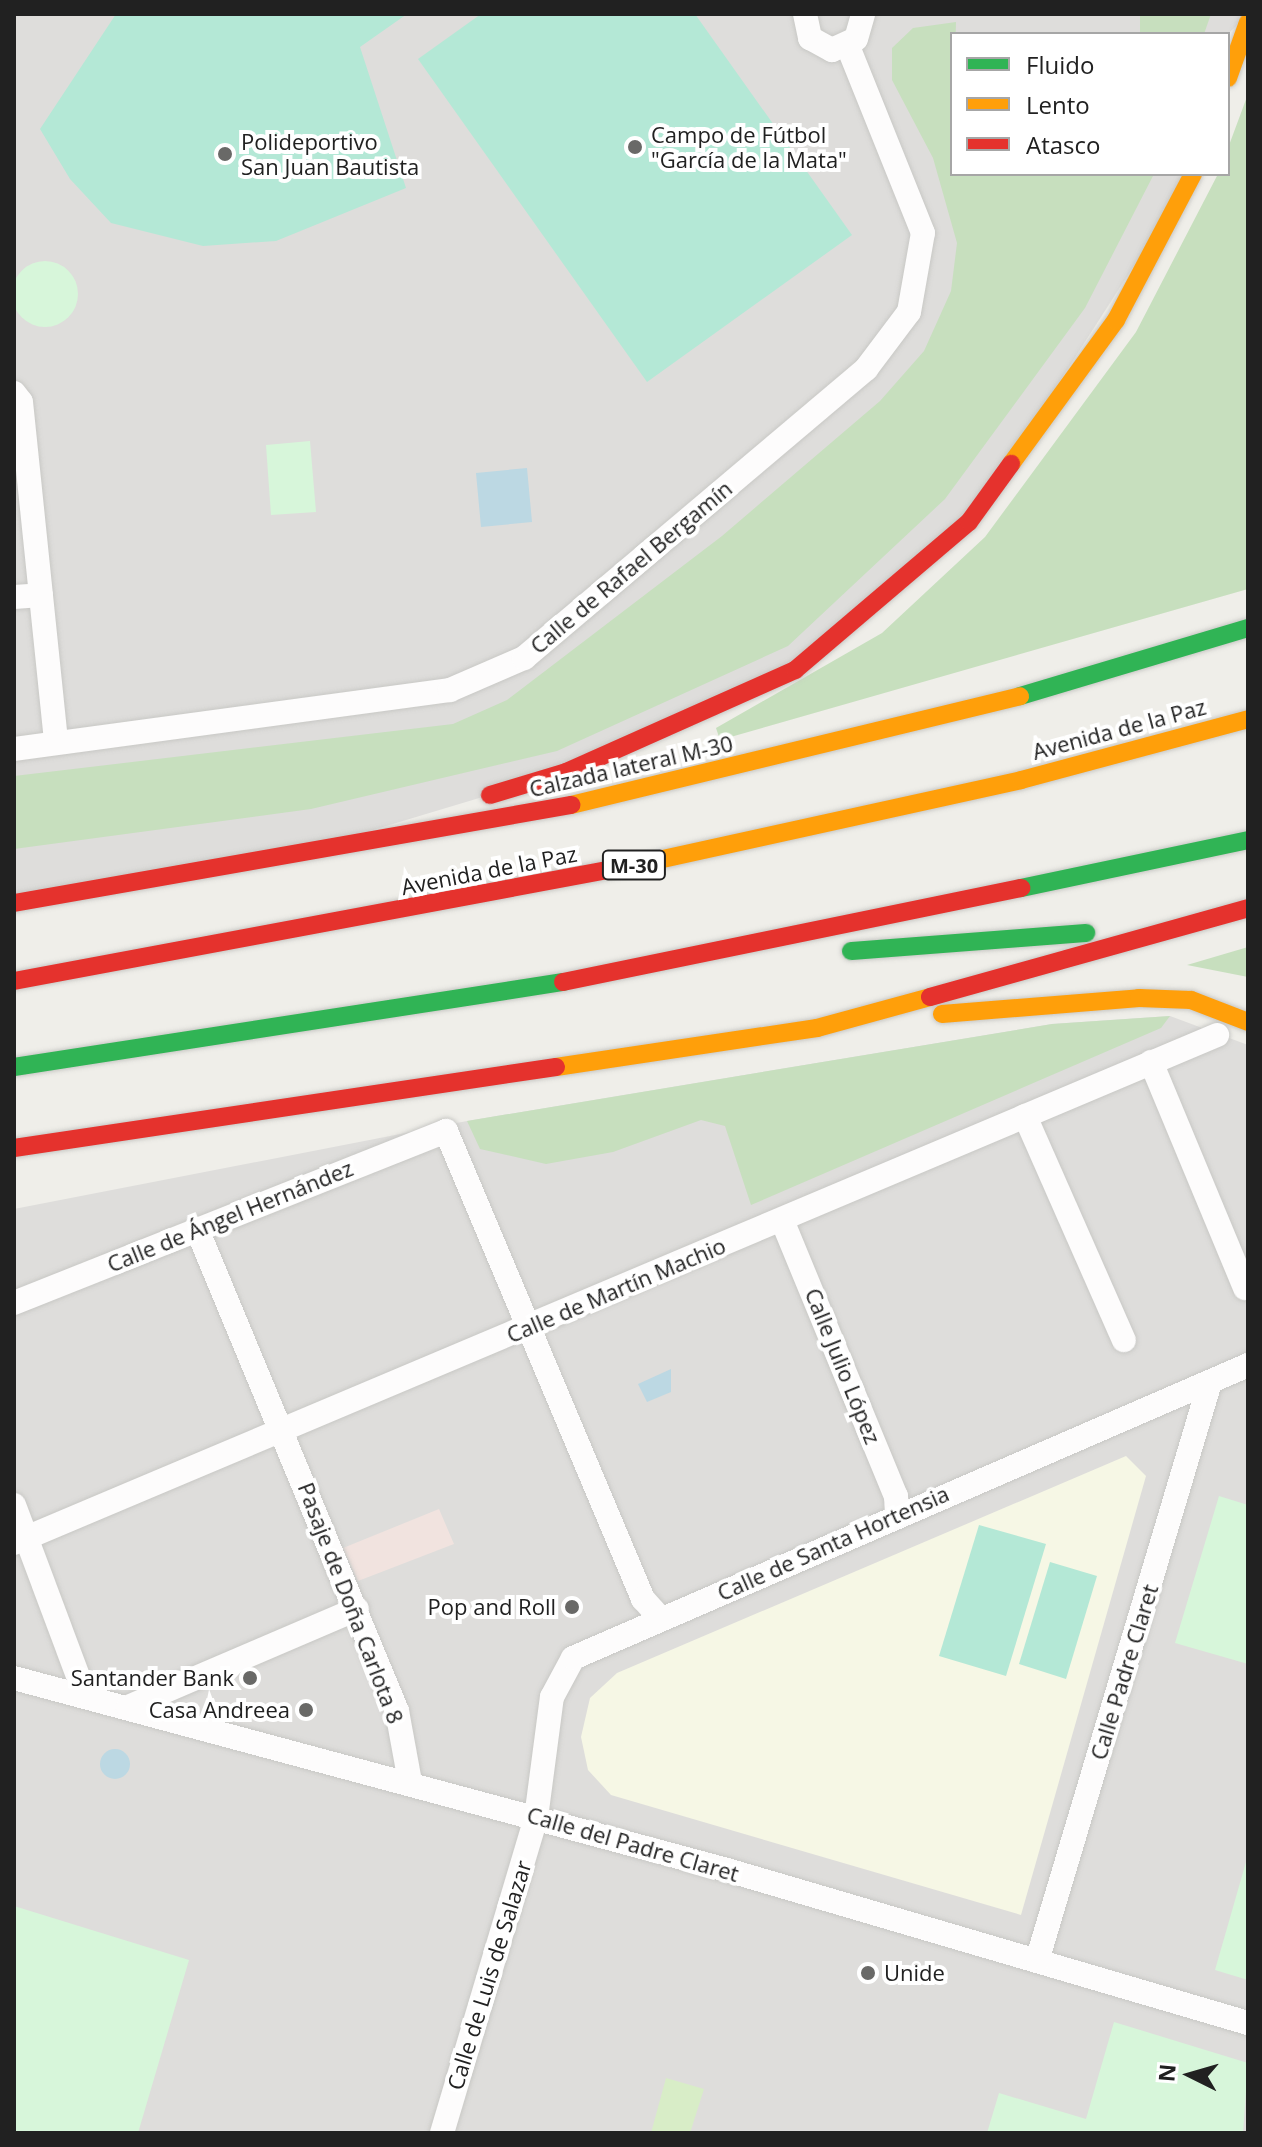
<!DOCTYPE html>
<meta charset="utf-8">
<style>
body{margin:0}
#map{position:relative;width:1262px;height:2147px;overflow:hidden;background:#efeee9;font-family:"Open Sans",sans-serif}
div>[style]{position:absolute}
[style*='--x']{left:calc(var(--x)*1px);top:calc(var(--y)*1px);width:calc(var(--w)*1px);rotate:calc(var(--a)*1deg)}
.residential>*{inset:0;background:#dedddb}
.commercial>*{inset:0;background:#f1e3df}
.education>*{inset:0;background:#f6f7e5}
.grass>*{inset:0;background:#d8edc7}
.forest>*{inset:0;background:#c7dfbe}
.park>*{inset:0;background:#d7f6da}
.round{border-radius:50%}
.pitch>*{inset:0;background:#b4e8d6}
.water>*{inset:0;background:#bcd8e3}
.roads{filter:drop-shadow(0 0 2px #c8c8c5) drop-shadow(0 0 2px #c8c8c5)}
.street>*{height:24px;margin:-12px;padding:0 12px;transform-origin:12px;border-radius:12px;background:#fdfcfc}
.fast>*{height:18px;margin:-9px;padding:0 9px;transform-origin:9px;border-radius:9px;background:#30b455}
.slow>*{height:18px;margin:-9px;padding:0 9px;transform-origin:9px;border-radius:9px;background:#ff9f0a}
.jam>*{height:18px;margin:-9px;padding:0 9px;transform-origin:9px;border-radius:9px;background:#e5322d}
.dots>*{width:22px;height:22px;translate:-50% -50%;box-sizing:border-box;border:4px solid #fff;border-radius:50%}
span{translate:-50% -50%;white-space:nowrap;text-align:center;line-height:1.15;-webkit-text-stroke:8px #fff;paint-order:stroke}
.shield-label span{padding:2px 6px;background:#fff;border:2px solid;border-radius:6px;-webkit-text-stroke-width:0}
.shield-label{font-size:20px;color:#212121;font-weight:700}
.poi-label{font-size:22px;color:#212121}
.left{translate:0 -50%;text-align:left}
.right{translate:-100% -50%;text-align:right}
.street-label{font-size:22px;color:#212121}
.frame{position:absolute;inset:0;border:16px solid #212121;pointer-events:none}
.legend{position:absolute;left:950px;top:32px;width:280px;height:144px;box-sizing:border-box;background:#fff;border:2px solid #a6a6a6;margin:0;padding:10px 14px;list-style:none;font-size:24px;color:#212121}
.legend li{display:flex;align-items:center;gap:16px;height:40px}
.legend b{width:40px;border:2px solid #a6a6a6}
.north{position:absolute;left:1150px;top:2035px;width:80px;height:80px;-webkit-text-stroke:6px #fff;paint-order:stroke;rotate:275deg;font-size:22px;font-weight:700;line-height:32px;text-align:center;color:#212121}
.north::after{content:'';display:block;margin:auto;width:28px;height:36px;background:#212121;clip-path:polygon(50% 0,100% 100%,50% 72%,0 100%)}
</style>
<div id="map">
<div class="residential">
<i style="clip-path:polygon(14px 14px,1248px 14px,1228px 34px,952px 34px,952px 174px,1193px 174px,969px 522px,795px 670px,566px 772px,313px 848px,14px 903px)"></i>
<i style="clip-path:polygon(1170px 1016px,1248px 1045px,1248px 2133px,14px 2133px,14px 1209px,467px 1121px,1052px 1024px)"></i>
</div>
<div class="commercial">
<i style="clip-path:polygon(439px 1509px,454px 1544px,358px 1581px,343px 1548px)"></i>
</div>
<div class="education">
<i style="clip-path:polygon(1126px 1456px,1146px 1476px,1021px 1915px,611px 1795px,588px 1770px,581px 1737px,590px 1698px,617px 1673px)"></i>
</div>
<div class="grass">
<i style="clip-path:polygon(666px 2078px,704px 2089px,690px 2133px,651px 2133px)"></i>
</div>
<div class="forest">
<i style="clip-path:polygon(1140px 14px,1211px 14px,1204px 34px,1140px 34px)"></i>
<i style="clip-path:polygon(956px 22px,952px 174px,1154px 174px,1085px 308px,945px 499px,788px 646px,557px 751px,311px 809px,14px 849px,14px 776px,453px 724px,507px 700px,722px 536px,880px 401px,924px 351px,951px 291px,957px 243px,933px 158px,892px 80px,892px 48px,913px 28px)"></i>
<i style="clip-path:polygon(1248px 94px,1248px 589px,720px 740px,716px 728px,882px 633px,985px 537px,1136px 332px,1218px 174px,1228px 174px,1228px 148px)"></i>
<i style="clip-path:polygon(1248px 947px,1248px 977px,1187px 965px)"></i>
<i style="clip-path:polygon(1170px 1016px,1161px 1028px,751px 1205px,725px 1126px,701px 1120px,613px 1152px,546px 1164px,480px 1149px,467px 1121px,1052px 1024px)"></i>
</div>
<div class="park">
<i class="round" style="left:12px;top:261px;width:66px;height:66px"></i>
<i style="clip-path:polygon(310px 441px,316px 512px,271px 515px,266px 445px)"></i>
<i style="clip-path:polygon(1219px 1496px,1248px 1505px,1248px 1664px,1175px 1643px)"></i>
<i style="clip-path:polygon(1248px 1855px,1248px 1980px,1215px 1970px)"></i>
<i style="clip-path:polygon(14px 1906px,189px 1960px,138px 2133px,14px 2133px)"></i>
<i style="clip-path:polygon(1114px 2022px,1248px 2063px,1243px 2133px,987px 2133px,999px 2093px,1086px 2119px)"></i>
</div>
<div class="pitch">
<i style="clip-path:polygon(116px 14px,407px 14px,360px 47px,406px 188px,276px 241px,203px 246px,111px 223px,70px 179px,40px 129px)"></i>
<i style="clip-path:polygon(481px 14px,695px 14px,852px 235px,647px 382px,418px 59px)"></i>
<i style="clip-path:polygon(979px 1525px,1046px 1544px,1006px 1676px,939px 1656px)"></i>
<i style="clip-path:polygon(1050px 1562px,1097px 1576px,1066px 1679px,1019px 1664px)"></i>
</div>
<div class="water">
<i style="clip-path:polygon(527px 468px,532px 522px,481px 527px,476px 473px)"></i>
<i style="clip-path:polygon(671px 1369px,671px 1392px,647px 1402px,638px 1384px)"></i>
<i class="round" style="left:100px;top:1749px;width:30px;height:30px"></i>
</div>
<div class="roads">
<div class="street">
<i style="--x:805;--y:14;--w:25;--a:78"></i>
<i style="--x:810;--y:38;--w:25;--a:29"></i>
<i style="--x:832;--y:50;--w:26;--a:-25"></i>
<i style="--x:856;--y:39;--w:26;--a:-74"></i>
<i style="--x:14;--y:393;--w:11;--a:52"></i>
<i style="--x:21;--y:402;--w:341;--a:84.1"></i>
<i style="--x:14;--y:597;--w:27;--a:-4"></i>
<i style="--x:14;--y:749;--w:440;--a:-7.7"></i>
<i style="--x:450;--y:690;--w:81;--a:-23.4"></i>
<i style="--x:524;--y:658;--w:448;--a:-40.2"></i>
<i style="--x:866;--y:369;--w:71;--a:-53"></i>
<i style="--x:909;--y:312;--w:80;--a:-80"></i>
<i style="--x:923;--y:233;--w:201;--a:-111.9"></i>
<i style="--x:1151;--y:1062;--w:245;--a:67.4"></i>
<i style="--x:1025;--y:1116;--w:245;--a:66.2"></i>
<i style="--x:782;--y:1220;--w:299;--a:67.6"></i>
<i style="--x:896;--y:1496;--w:18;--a:87"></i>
<i style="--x:197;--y:1229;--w:522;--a:67.46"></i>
<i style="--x:397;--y:1711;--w:72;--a:79.6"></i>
<i style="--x:14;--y:1303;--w:465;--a:-21.7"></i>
<i style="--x:446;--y:1131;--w:508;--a:67.17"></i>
<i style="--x:643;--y:1599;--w:27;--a:48"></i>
<i style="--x:14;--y:1505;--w:203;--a:69.5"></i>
<i style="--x:14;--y:1543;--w:1306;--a:-22.89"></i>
<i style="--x:14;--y:1678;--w:738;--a:15.07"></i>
<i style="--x:727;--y:1870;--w:543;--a:16.37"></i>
<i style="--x:128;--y:1707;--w:249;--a:-23.2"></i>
<i style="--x:1037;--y:1961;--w:604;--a:-73.36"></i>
<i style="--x:442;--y:2133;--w:329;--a:-73.4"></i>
<i style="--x:536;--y:1818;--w:122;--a:-82.5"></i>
<i style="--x:552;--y:1697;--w:44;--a:-61.7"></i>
<i style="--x:573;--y:1658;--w:736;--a:-23.46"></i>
</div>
<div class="fast">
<i style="--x:1020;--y:696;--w:238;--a:-16.6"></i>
<i style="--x:1021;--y:888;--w:232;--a:-11.9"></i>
<i style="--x:851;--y:951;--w:236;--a:-4.4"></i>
<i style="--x:14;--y:1067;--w:556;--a:-8.8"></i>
</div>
<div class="slow">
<i style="--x:1228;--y:78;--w:59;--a:-70.3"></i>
<i style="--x:1011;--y:464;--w:178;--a:-53.9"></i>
<i style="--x:1116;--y:320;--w:165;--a:-62.2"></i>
<i style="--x:571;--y:805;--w:462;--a:-13.6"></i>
<i style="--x:640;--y:864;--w:390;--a:-12.4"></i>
<i style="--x:1021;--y:780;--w:235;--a:-15"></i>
<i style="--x:942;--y:1014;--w:198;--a:-4.6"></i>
<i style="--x:1139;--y:998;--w:52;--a:2.2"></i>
<i style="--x:1191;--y:1000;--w:61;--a:21.1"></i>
<i style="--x:556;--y:1067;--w:264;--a:-8.5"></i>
<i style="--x:817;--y:1028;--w:117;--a:-15.3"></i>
</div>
<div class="jam">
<i style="--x:490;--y:795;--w:79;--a:-16.8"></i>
<i style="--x:566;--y:772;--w:251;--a:-24"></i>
<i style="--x:795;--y:670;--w:228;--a:-40.4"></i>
<i style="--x:969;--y:522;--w:72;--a:-54.1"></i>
<i style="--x:14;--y:903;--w:566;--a:-9.98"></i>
<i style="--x:14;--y:981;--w:637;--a:-10.59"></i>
<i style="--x:563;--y:982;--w:468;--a:-11.6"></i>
<i style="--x:930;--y:997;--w:330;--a:-15.6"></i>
<i style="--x:14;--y:1148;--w:548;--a:-8.5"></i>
</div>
</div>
<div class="dots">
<i style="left:635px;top:147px;background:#696967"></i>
<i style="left:225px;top:154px;background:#696967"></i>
<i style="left:572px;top:1607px;background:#696967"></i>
<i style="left:250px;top:1678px;background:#696967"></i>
<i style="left:306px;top:1710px;background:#696967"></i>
<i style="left:868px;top:1973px;background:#696967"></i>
</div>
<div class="shield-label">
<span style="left:634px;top:865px">M-30</span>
</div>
<div class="poi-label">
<span class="left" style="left:651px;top:147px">Campo de Fútbol<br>"García de la Mata"</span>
<span class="left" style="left:241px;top:154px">Polideportivo<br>San Juan Bautista</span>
<span class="right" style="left:556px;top:1607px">Pop and Roll</span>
<span class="right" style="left:234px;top:1678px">Santander Bank</span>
<span class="right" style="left:290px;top:1710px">Casa Andreea</span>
<span class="left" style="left:884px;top:1973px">Unide</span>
</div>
<div class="street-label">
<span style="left:631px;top:567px;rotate:-40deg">Calle de Rafael Bergamín</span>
<span style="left:1119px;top:729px;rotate:-15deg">Avenida de la Paz</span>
<span style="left:631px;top:766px;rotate:-13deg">Calzada lateral M-30</span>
<span style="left:489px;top:870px;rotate:-11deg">Avenida de la Paz</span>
<span style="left:230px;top:1216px;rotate:-22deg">Calle de Ángel Hernández</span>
<span style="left:616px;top:1290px;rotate:-23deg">Calle de Martín Machio</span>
<span style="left:843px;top:1366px;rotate:68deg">Calle Julio López</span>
<span style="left:833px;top:1543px;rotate:-24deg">Calle de Santa Hortensia</span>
<span style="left:351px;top:1603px;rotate:69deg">Pasaje de Doña Carlota 8</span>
<span style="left:1124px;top:1672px;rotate:-73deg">Calle Padre Claret</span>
<span style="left:633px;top:1844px;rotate:16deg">Calle del Padre Claret</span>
<span style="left:489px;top:1975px;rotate:-73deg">Calle de Luis de Salazar</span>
</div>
<div class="frame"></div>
<ul class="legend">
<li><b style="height:10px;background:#30b455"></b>Fluido</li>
<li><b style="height:10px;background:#ff9f0a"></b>Lento</li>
<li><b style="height:10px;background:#e5322d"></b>Atasco</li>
</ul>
<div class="north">N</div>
</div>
